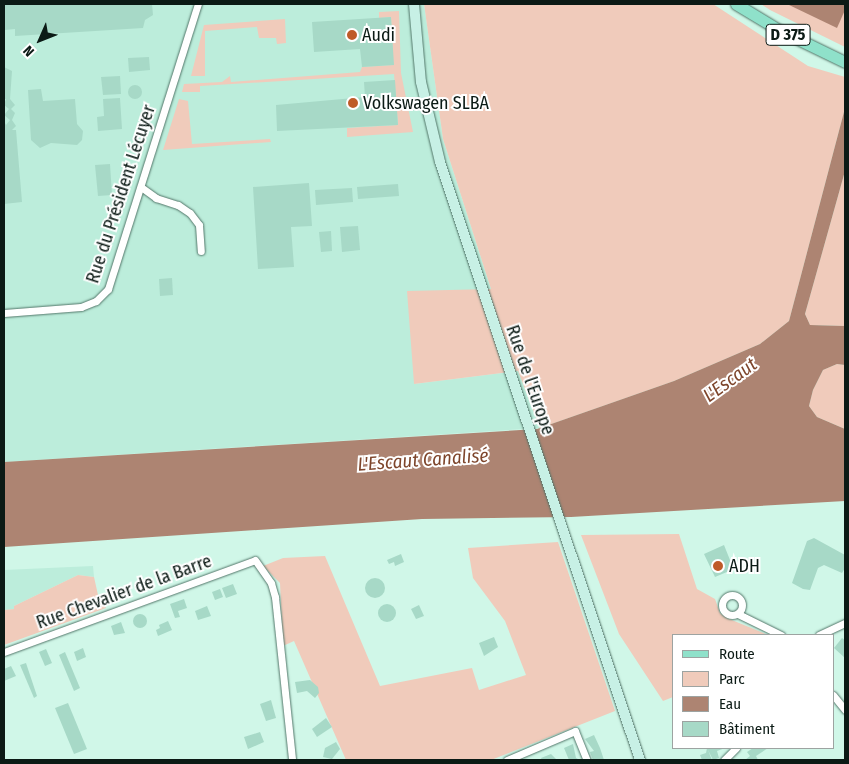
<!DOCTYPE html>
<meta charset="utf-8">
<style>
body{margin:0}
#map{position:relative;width:849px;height:764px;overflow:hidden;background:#d0f7e8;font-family:"Fira Sans Condensed",sans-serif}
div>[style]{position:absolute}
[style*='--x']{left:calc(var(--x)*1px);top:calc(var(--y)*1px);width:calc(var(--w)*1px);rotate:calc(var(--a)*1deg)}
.built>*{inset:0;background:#bceddb}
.green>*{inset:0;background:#f0cbbb}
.water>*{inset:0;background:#ad8472}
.building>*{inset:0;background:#a7d9c7}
.round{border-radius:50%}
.roads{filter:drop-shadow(0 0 1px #527669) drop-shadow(0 0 1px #527669)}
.street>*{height:7px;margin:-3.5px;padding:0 3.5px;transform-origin:3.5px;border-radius:3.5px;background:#fff}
.street>.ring{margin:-3.5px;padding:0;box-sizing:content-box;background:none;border:7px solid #fff;border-radius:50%}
.secondary>*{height:10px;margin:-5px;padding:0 5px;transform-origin:5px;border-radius:5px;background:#c7f0e5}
.primary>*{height:11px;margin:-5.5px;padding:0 5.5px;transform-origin:5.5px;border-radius:5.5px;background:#8fe1ca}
.dots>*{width:14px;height:14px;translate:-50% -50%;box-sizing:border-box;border:2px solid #fff;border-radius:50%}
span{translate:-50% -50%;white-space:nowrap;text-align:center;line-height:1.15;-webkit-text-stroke:4px #fff;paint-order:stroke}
.shield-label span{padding:1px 4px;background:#fff;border:1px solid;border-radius:4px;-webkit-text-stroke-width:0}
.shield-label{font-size:16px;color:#0b1a15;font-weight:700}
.poi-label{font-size:18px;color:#0b1a15}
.left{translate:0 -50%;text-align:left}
.street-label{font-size:18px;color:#0b1a15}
.water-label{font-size:19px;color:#7e452b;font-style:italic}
.frame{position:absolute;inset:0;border:5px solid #0b1a15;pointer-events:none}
.legend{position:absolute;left:672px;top:634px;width:162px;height:115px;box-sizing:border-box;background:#fff;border:1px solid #9da3a1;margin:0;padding:6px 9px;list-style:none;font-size:15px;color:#0b1a15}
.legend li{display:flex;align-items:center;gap:10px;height:25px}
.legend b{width:25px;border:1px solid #9da3a1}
.north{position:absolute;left:15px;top:15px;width:50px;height:50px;-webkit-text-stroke:4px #fff;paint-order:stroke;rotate:226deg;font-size:14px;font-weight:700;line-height:20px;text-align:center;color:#0b1a15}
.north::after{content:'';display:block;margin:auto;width:18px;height:22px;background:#0b1a15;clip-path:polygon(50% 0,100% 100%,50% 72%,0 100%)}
</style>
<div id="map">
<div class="built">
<i style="clip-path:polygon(4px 4px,424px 4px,443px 139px,491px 289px,414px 384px,519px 371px,540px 428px,4px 462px)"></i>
<i style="clip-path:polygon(93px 566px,94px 577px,78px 575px,14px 606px,14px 609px,4px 610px,4px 570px)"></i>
</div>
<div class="green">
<i style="clip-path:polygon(424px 4px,713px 4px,808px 66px,845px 77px,845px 108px,789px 321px,760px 344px,674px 381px,540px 428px,518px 371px,414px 384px,407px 291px,491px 289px,443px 139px)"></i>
<i style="clip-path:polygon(761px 4px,845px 4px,845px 47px,770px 10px)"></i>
<i style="clip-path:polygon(399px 11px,401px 73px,413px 132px,347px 137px,347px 128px,398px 125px,394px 74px,200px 86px,200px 92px,182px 92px,184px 84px,222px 82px,230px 76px,231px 82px,360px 72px,362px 67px,393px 65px,391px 17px,379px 18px,379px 12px)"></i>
<i style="clip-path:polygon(285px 19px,286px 43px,277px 44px,276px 38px,259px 38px,257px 27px,205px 31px,205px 76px,191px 76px,204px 25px)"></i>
<i style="clip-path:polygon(179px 99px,188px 101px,192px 144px,270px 139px,271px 142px,163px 150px)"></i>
<i style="clip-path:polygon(845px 171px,845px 326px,810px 325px,805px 314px)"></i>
<i style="clip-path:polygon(837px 364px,845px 365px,845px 429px,817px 417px,809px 406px,813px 390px,823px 370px)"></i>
<i style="clip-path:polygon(679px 534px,697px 589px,715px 599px,720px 613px,727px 618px,768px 635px,673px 635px,673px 697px,663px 701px,619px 634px,581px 535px)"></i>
<i style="clip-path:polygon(558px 542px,615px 711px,491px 760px,346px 760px,294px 641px,283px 646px,280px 583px,263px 566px,283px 558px,325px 556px,380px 686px,472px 668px,479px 690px,526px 675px,505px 621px,473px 578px,468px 548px)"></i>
<i style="clip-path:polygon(78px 575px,94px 577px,98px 595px,106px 608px,4px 645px,4px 610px,14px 609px,14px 606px)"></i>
</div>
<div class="water">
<i style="clip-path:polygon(787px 4px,845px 4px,845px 10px,837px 28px)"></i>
<i style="clip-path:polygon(845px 108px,845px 171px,805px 314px,810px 325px,845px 326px,845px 365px,837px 364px,823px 370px,813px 390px,809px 406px,817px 417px,845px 429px,845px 501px,571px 517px,422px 519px,4px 547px,4px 462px,537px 429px,674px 381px,760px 344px,789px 321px)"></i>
</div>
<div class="building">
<i style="clip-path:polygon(4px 4px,152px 4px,153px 15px,145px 20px,143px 28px,15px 36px,15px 29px,5px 30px)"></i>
<i style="clip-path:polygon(391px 17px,394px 65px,362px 67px,360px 49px,314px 52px,312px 22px)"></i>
<i style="clip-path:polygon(149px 57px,150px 70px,129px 72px,128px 58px)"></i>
<i style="clip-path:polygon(4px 67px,12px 71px,10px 99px,15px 105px,11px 109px,15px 113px,12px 120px,16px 126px,12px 130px,16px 130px,22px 202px,4px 204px,4px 121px,6px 125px,10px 120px,4px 115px,9px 109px,4px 105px,6px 99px,4px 99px)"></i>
<i style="clip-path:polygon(120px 76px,121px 94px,103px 95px,101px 77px)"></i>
<i style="clip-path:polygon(395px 80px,398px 125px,277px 131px,276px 105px,365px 97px,364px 82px)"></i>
<i class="round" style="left:128px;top:85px;width:14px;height:14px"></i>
<i style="clip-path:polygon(41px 89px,43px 101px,75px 99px,77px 124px,83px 131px,82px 140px,77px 145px,51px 143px,40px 148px,31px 140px,28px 90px)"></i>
<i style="clip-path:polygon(120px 98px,122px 129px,98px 131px,97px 117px,104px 116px,103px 99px)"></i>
<i style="clip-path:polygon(110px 164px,112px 195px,98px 196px,95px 165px)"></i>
<i style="clip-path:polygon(309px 183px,312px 226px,291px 227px,294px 267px,258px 269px,253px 187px)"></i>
<i style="clip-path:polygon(398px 184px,399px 196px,358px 199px,357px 187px)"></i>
<i style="clip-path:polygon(352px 188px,353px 202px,316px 205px,315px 190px)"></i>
<i style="clip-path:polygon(358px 226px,360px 250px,342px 252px,340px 227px)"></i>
<i style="clip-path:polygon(331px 231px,332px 251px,321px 252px,319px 232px)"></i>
<i style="clip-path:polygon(172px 278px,173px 295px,160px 296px,159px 279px)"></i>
<i style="clip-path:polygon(814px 538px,845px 555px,845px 568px,842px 573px,824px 565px,818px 568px,810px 590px,803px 589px,792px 583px,807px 541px)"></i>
<i style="clip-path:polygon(724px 545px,730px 560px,735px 562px,734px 569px,715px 577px,704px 554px)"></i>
<i style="clip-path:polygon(401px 554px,404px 562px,395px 566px,394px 562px,389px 564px,387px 560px)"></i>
<i class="round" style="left:365px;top:578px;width:20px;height:20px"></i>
<i style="clip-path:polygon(233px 584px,237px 594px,226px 598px,222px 588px)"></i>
<i style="clip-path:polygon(220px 589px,223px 597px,215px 600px,212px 592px)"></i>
<i style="clip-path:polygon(184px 599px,187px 608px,178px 611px,180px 617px,175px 618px,170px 604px)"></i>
<i class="round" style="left:378px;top:604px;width:18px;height:18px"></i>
<i style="clip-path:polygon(419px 605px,424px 616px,416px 619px,411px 609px)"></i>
<i style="clip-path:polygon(207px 606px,211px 616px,198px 620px,195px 611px)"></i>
<i class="round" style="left:133px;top:614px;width:14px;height:14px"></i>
<i style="clip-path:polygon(168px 621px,172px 630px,158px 636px,156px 630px,160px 628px,159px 625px)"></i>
<i style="clip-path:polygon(121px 622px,125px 633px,114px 635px,111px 626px)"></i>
<i style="clip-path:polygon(494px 637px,498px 647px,484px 656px,479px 643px)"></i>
<i style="clip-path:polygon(842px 638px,845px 640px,845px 658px,834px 648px)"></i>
<i style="clip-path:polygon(83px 648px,86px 657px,77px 661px,74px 652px)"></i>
<i style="clip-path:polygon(46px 649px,52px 663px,45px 666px,39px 652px)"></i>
<i style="clip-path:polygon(65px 652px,80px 688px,74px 691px,59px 655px)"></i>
<i style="clip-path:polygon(26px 663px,37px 696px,34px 698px,20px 665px)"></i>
<i style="clip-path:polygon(11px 666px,16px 676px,4px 681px,4px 669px)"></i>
<i style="clip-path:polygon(310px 680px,318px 687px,319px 693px,315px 698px,307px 691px,297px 693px,295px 682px)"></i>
<i style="clip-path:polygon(271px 700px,276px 718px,266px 721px,260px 704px)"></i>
<i style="clip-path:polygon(68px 703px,87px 749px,74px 754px,55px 708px)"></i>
<i style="clip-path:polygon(326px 718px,332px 727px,317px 737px,312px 729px)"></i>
<i style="clip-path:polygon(260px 732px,264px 742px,248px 749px,244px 737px)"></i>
<i style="clip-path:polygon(594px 735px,600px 748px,604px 760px,593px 760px,590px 752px,594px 751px,585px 739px)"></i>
<i style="clip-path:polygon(336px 742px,340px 749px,332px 759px,323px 757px,325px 748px)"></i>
<i style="clip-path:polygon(573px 744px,576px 758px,580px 760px,569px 760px,564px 748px)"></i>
<i style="clip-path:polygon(707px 748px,725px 748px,717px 751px,719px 758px,713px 760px,708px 750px,712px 760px,702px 760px,700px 755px,706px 753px)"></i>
<i style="clip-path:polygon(753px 748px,768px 748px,756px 756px,758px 760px,745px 760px,750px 756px,747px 752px)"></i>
<i style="clip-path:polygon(551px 754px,557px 760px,542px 760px,541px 758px)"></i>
</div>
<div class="roads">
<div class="street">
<i style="--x:141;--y:187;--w:19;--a:36"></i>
<i style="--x:156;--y:198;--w:23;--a:18"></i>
<i style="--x:178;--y:205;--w:14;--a:34"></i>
<i style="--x:190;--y:213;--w:15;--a:53"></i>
<i style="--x:199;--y:225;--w:26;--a:86"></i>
<i style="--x:4;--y:313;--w:77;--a:-4.5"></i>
<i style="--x:81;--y:307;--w:16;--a:-22"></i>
<i style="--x:96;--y:301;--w:17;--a:-45"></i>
<i style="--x:108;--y:289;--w:299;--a:-72.5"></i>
<i class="ring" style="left:722px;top:595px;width:13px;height:13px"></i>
<i style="--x:738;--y:614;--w:48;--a:26"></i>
<i style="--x:819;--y:635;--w:29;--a:-25"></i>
<i style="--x:4;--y:652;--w:267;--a:-20.1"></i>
<i style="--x:255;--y:560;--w:28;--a:55"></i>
<i style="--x:271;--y:583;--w:15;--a:74"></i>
<i style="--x:275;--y:597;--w:164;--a:84"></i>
<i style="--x:833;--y:695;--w:19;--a:51"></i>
<i style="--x:507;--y:760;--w:74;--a:-23.1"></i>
<i style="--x:575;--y:731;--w:31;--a:68"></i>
<i style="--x:724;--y:760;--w:17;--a:-45"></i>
</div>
<div class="secondary">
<i style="--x:414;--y:4;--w:78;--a:84.9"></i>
<i style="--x:421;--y:82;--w:82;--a:76.6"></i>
<i style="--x:440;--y:162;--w:631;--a:71.51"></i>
</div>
<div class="primary">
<i style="--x:736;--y:4;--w:50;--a:31.2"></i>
<i style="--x:779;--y:30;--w:73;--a:25.9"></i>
</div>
</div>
<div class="dots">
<i style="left:352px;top:35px;background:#bf5b28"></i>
<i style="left:353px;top:103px;background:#bf5b28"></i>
<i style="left:718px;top:566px;background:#bf5b28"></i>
</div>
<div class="shield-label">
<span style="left:788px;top:35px">D 375</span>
</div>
<div class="poi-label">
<span class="left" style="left:362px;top:35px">Audi</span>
<span class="left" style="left:363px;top:103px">Volkswagen SLBA</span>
<span class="left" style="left:729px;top:566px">ADH</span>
</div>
<div class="street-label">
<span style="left:121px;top:194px;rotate:-72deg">Rue du Président Lécuyer</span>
<span style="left:530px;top:380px;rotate:71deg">Rue de l'Europe</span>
<span style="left:124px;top:592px;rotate:-20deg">Rue Chevalier de la Barre</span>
</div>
<div class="water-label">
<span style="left:730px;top:380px;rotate:-36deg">L'Escaut</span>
<span style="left:423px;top:460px;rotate:-4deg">L'Escaut Canalisé</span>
</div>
<div class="frame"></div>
<ul class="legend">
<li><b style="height:6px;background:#8fe1ca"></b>Route</li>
<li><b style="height:14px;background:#f0cbbb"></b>Parc</li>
<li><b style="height:14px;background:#ad8472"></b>Eau</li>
<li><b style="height:14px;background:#a7d9c7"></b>Bâtiment</li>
</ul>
<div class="north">N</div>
</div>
